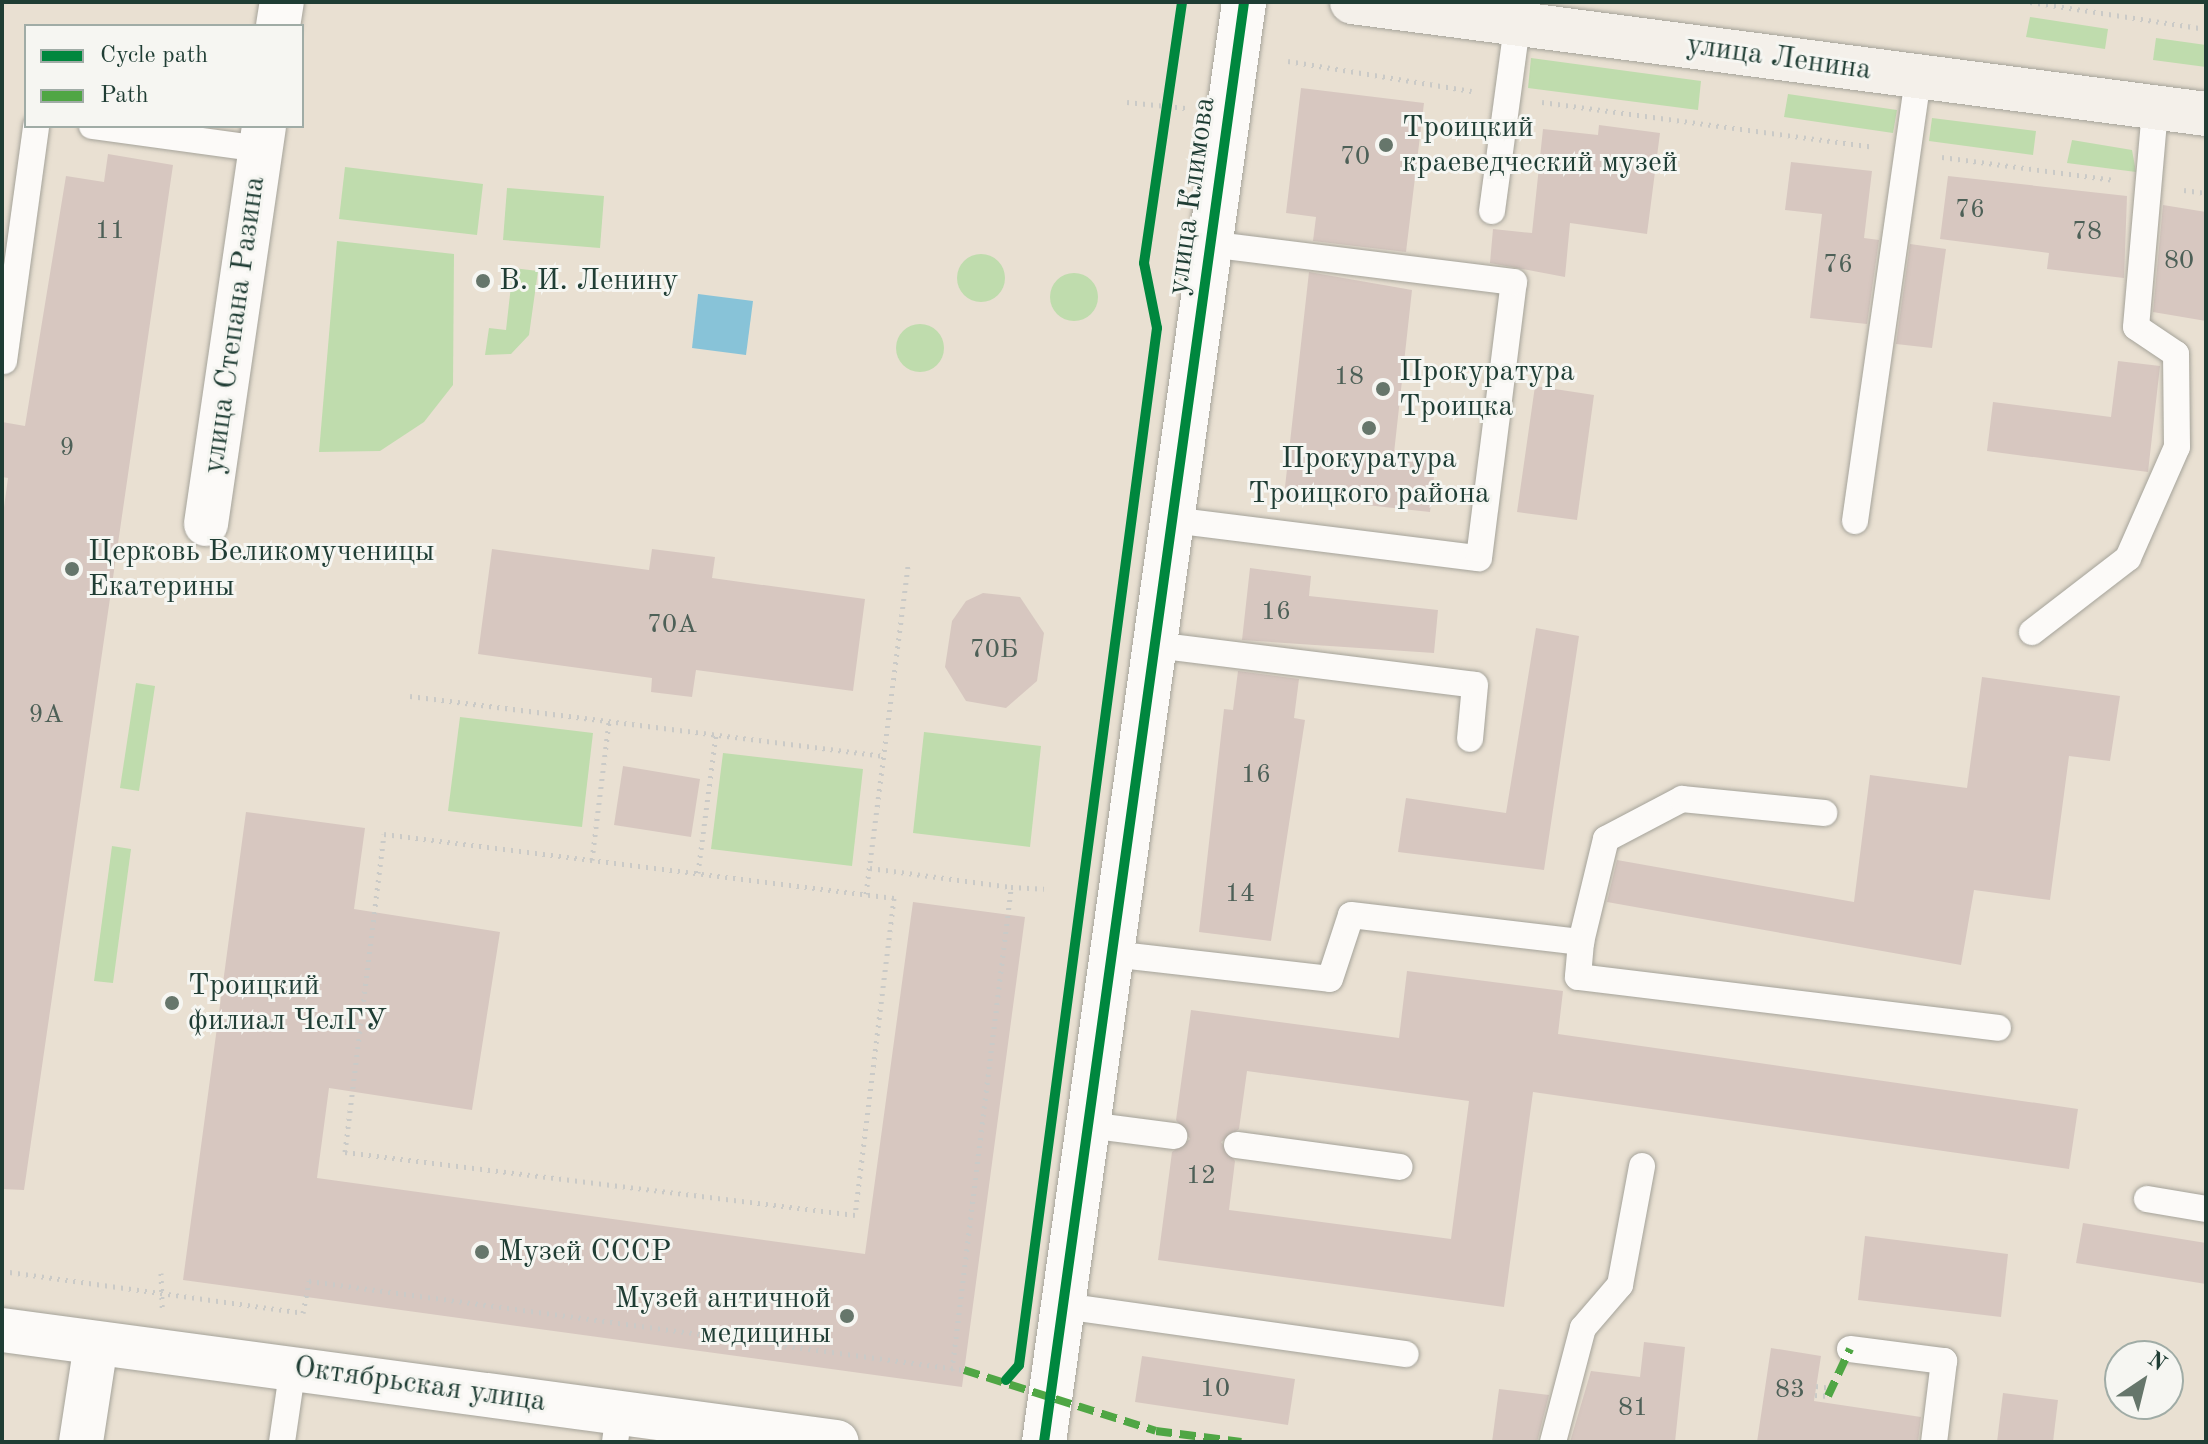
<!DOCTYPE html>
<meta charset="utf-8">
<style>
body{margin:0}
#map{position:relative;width:2208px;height:1444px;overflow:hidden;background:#e9e0d2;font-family:"Old Standard TT",serif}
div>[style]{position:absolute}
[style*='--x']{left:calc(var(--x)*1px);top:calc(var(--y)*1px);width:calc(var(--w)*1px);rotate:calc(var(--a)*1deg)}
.green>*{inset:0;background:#bfdcad}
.round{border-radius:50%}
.water>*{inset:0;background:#88c3d8}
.building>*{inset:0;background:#d7c7c0}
.path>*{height:5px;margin-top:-2.5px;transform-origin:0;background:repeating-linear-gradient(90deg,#cacac7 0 2px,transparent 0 8px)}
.roads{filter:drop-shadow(0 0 2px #a5a39a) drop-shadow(0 0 2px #a5a39a)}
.lane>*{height:26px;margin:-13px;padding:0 13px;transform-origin:13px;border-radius:13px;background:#fcfaf8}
.street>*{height:44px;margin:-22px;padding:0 22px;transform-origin:22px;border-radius:22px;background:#fcfaf8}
.secondary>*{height:44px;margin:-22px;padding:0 22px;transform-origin:22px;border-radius:22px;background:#f4f0ea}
.quiet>*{height:8px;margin-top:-4px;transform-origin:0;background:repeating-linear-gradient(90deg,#4fa644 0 16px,transparent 0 24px)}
.cycleway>*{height:10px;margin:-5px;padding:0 5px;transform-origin:5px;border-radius:5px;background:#00873e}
.dots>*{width:22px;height:22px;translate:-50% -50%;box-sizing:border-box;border:4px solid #f6f6f2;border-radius:50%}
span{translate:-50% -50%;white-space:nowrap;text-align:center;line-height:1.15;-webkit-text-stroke:6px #f6f6f2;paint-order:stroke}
.number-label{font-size:26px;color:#4d6057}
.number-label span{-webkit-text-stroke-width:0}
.street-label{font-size:30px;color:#1f3d34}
.poi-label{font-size:30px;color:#1f3d34}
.left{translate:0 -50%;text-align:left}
.right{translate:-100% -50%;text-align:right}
.frame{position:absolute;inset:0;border:4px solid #1f3d34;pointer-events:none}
.legend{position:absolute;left:24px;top:24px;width:280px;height:104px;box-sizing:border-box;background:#f6f6f2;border:2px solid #a0aca6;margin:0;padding:10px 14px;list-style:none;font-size:24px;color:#1f3d34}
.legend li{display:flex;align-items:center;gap:16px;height:40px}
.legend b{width:40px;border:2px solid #a0aca6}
.north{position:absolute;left:2104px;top:1340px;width:80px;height:80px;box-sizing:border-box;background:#f6f6f2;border:2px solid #a0aca6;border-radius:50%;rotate:35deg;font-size:22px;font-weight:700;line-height:32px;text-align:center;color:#1f3d34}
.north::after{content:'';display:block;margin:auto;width:28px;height:36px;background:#66766b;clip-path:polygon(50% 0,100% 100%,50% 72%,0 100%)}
</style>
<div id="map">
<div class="green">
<i style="clip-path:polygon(2030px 17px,2108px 29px,2105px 49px,2026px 37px)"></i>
<i style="clip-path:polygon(2156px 38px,2206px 45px,2206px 67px,2153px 60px)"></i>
<i style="clip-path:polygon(1531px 58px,1701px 81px,1698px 110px,1528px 88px)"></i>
<i style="clip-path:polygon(1788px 94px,1897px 110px,1893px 133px,1784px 117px)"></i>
<i style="clip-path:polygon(1932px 118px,2036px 131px,2033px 155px,1929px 141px)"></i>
<i style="clip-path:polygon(2072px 140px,2132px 150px,2136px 172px,2067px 163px)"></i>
<i style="clip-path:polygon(345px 167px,483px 184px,477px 235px,339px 219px)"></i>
<i style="clip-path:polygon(507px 188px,604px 196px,600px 248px,503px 240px)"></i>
<i style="clip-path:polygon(337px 241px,454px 254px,453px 385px,424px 422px,380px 451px,319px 452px)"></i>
<i class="round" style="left:957px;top:254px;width:48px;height:48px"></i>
<i style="clip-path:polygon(513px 268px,538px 271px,529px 335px,511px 354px,485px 355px,489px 328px,506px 330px)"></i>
<i class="round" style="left:1050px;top:273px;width:48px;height:48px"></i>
<i class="round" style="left:896px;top:324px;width:48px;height:48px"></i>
<i style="clip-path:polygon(136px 683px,155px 686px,139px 791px,120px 788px)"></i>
<i style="clip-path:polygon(460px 717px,593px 733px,582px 827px,448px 811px)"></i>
<i style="clip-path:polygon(924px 732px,1041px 746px,1030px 847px,913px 833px)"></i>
<i style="clip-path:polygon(723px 753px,863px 769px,852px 866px,711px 849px)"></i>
<i style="clip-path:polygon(112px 846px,131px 849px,113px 983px,94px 981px)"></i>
</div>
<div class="water">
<i style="clip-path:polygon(698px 294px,753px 301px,746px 355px,692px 348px)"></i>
</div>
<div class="building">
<i style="clip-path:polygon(1301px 88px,1424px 103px,1406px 252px,1313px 241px,1316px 217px,1286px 213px)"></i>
<i style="clip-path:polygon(1599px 125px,1660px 133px,1647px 234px,1570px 223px,1565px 277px,1490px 263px,1493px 229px,1532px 233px,1543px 129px,1598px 135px)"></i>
<i style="clip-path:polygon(108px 154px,173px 165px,24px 1190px,2px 1189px,2px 522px,8px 478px,2px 477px,2px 422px,25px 426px,66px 176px,104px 182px)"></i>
<i style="clip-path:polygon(1791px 162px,1872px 171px,1864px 238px,1879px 240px,1867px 324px,1810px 318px,1822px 214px,1785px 210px)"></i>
<i style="clip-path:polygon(1948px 176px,2127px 196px,2124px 278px,2047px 269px,2049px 253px,1940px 239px)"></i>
<i style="clip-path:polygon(2163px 205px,2206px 212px,2206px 321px,2153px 312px)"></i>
<i style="clip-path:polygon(1910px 244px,1946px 249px,1932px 348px,1896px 344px)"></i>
<i style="clip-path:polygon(1309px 272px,1412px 290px,1394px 453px,1436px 458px,1430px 512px,1284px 496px)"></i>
<i style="clip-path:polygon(2118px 361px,2160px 366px,2148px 472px,1987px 451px,1993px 402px,2111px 417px)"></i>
<i style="clip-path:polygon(1535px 386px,1594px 395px,1577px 520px,1517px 512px)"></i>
<i style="clip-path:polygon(492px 549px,649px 570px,652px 549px,715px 557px,712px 578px,865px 599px,853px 691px,696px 670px,692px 697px,651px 692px,652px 678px,478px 654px)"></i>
<i style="clip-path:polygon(1250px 568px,1311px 576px,1309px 596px,1438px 610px,1434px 653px,1242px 640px)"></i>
<i style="clip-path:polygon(983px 593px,1020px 597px,1044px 633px,1037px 681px,1006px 708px,966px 701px,945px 667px,952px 621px,966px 601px)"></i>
<i style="clip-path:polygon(1536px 628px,1579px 636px,1544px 870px,1398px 852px,1406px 798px,1506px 813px)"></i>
<i style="clip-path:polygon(1238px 671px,1299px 679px,1294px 718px,1305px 720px,1271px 941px,1199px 932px,1224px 709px,1233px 710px)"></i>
<i style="clip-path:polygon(1982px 677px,2120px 696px,2110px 761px,2069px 756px,2050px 900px,1974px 890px,1961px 965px,1607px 902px,1617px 860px,1854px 902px,1870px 775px,1967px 788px)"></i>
<i style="clip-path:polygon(623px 766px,700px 779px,691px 837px,614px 825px)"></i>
<i style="clip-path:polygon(246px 812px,365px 828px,354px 909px,500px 932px,472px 1110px,329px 1088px,317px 1178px,865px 1254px,913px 902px,1025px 917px,962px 1387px,183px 1280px)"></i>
<i style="clip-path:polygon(evenodd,1407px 971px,1563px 991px,1558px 1034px,2078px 1109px,2069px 1169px,1533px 1092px,1504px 1307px,1158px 1260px,1172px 1152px,1190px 1139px,1176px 1120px,1191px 1010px,1399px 1038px,1407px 971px,1247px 1071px,1469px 1101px,1451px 1239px,1229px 1210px,1235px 1161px,1221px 1142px,1239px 1129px,1247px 1071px)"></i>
<i style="clip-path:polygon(2083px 1223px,2206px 1243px,2206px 1284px,2076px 1263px)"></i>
<i style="clip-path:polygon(1865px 1236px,2008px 1254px,2001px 1317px,1858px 1300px)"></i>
<i style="clip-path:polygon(1644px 1342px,1685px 1347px,1675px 1442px,1570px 1442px,1591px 1371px,1640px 1377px)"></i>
<i style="clip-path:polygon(1771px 1348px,1821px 1356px,1814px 1401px,1921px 1417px,1918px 1442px,1757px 1442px)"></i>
<i style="clip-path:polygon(1142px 1356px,1295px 1379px,1288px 1425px,1135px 1402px)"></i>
<i style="clip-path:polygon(1499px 1389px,1549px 1395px,1537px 1442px,1492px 1442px)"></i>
<i style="clip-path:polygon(2003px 1393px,2058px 1400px,2053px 1442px,1997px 1442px)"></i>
</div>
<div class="path">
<i style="--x:2030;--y:2;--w:178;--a:8.7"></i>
<i style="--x:1288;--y:61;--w:186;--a:9.3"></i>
<i style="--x:1127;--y:102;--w:59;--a:5.8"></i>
<i style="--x:1542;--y:102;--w:334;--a:7.7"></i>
<i style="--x:1942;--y:157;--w:174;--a:7.6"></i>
<i style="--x:2184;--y:190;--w:22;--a:8"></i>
<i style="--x:410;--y:696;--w:478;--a:7.2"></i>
<i style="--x:384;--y:834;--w:514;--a:7.15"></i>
<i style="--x:894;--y:898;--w:319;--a:97"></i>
<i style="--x:855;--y:1215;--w:514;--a:-172.96"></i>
<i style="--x:345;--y:1152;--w:320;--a:-83"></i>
<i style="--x:592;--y:860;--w:140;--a:-83"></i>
<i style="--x:870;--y:868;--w:142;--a:7.7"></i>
<i style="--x:698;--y:873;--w:139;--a:-82.6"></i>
<i style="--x:866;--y:894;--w:333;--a:-82.7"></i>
<i style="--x:2;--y:1271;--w:304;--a:7.9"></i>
<i style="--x:303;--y:1313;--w:33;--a:-79"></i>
<i style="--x:309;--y:1281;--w:661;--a:7.74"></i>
<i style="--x:161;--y:1273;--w:36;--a:88"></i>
<i style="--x:952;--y:1370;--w:487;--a:-83"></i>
<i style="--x:1011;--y:887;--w:33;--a:3"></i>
<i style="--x:1816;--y:1386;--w:15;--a:8"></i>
<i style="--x:1815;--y:1395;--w:13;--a:4"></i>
</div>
<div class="roads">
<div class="lane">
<i style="--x:92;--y:126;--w:171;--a:7.8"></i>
<i style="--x:1492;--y:211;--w:203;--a:-82.3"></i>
<i style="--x:4;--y:361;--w:237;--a:-82.2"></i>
<i style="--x:1172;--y:520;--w:309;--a:7.1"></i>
<i style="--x:1479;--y:558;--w:278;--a:-82.8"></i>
<i style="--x:1514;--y:282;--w:306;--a:-172.9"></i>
<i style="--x:1855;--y:521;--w:449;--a:-81.9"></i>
<i style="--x:2032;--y:632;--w:121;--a:-37.6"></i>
<i style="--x:2128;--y:558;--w:121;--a:-66.2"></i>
<i style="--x:2177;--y:447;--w:93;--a:-90.6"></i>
<i style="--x:2176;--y:354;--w:48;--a:-146"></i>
<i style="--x:2136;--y:327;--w:220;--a:-85"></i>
<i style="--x:1155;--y:645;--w:322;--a:7.1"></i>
<i style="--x:1475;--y:685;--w:54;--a:95.3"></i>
<i style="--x:1581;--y:942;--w:106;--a:-76.4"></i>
<i style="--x:1606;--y:839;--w:86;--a:-27.8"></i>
<i style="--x:1682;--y:799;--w:143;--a:5.6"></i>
<i style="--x:1112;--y:954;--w:219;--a:6.5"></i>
<i style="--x:1330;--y:979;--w:67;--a:-71.8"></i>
<i style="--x:1351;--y:915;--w:232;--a:6.7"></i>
<i style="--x:1581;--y:942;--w:35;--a:95"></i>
<i style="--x:1578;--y:977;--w:423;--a:6.9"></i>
<i style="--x:1088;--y:1125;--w:87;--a:7.3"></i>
<i style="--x:1237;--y:1145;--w:164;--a:7.7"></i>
<i style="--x:2147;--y:1199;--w:60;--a:9.6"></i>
<i style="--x:1063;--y:1306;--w:346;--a:8"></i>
<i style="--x:1850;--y:1349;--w:95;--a:7.3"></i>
<i style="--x:1944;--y:1361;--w:82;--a:97"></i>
<i style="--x:282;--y:1442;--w:76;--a:-81.7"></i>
<i style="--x:615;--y:1442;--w:30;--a:-82"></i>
<i style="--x:1553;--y:1442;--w:118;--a:-75.3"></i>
<i style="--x:1583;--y:1328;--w:57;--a:-49.3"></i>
<i style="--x:1620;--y:1285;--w:121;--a:-79.5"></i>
</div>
<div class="street">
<i style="--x:278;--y:26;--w:24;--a:-81"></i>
<i style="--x:206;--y:524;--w:402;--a:-81.7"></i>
<i style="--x:2;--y:1330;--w:842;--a:7.64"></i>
<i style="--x:81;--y:1442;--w:99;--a:-81.3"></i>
<i style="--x:1044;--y:1442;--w:1454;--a:-82.09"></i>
</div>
<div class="secondary">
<i style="--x:1352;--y:2;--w:861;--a:7.47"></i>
</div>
</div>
<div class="quiet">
<i style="--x:964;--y:1370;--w:201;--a:17.6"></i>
<i style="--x:1156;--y:1431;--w:86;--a:7.4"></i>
<i style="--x:1828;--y:1396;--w:52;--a:-64.9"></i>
</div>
<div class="cycleway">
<i style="--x:1006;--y:1380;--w:20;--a:-49"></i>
<i style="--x:1019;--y:1365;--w:1046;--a:-82.42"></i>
<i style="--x:1157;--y:328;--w:66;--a:-101.3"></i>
<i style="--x:1144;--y:263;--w:264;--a:-81.7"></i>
<i style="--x:1044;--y:1442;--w:1454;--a:-82.09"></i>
</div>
<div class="dots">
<i style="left:1386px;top:145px;background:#66766b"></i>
<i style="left:483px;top:281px;background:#66766b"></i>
<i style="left:1383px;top:389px;background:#66766b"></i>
<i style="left:1369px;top:428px;background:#66766b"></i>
<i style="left:72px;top:569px;background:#66766b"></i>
<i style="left:172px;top:1003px;background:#66766b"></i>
<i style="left:482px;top:1252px;background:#66766b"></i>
<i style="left:847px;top:1316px;background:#66766b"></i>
</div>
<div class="number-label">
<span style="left:1355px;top:158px">70</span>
<span style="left:1970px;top:211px">76</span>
<span style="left:110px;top:232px">11</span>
<span style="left:2087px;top:233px">78</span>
<span style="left:2179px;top:262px">80</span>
<span style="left:1838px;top:266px">76</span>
<span style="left:1349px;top:378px">18</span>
<span style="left:67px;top:449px">9</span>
<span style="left:1276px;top:613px">16</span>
<span style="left:672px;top:626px">70А</span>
<span style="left:994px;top:651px">70Б</span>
<span style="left:46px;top:716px">9А</span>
<span style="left:1256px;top:776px">16</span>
<span style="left:1240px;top:895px">14</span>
<span style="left:1201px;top:1177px">12</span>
<span style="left:1215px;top:1390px">10</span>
<span style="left:1790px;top:1391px">83</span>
<span style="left:1633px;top:1409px">81</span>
</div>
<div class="street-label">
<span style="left:1779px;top:58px;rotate:8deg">улица Ленина</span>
<span style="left:1192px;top:196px;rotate:-82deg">улица Климова</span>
<span style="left:235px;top:325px;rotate:-82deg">улица Степана Разина</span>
<span style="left:420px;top:1385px;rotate:8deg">Октябрьская улица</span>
</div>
<div class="poi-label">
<span class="left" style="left:1402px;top:145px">Троицкий<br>краеведческий музей</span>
<span class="left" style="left:499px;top:281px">В. И. Ленину</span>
<span class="left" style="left:1399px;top:389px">Прокуратура<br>Троицка</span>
<span style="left:1369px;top:476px">Прокуратура<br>Троицкого района</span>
<span class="left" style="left:88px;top:569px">Церковь Великомученицы<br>Екатерины</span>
<span class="left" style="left:188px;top:1003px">Троицкий<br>филиал ЧелГУ</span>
<span class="left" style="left:498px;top:1252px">Музей СССР</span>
<span class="right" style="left:831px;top:1316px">Музей античной<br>медицины</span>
</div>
<div class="frame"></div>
<ul class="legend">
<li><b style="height:10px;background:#00873e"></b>Cycle path</li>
<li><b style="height:10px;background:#4fa644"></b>Path</li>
</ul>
<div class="north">N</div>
</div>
